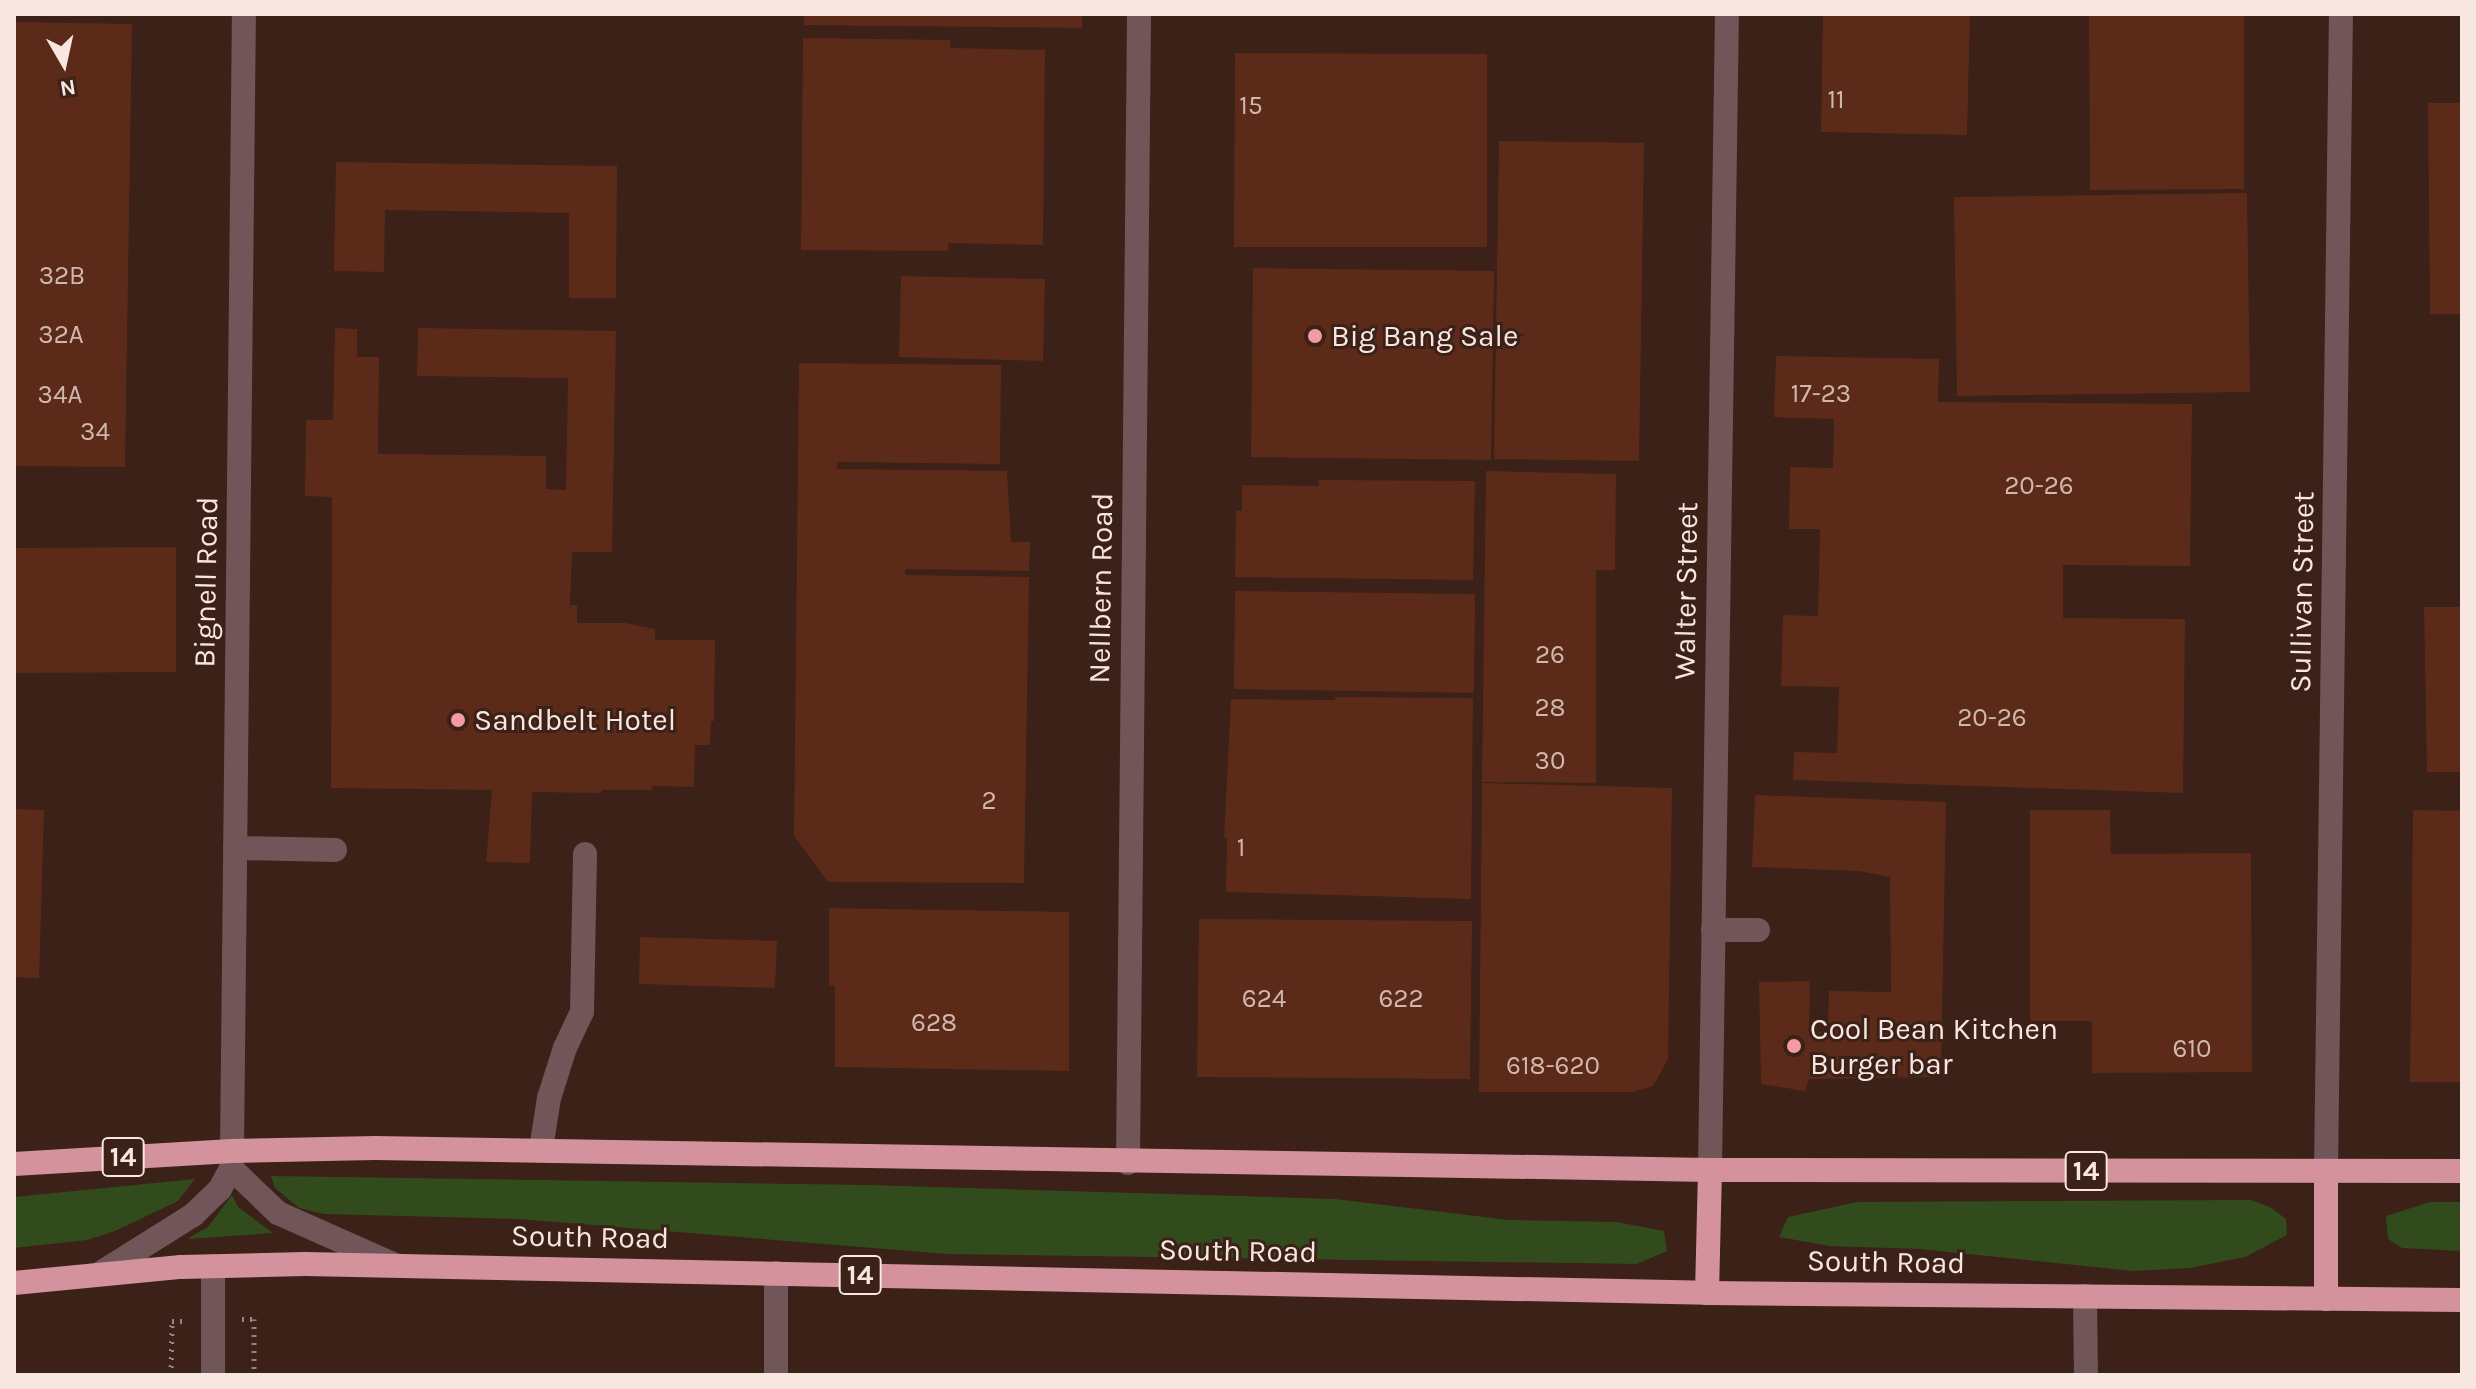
<!DOCTYPE html>
<style>
body{margin:0}
#map{position:relative;width:2476px;height:1389px;overflow:hidden;background:#3b2117;font-family:Karla,sans-serif}
div>[style]{position:absolute}
[style*='--x']{left:calc(var(--x)*1px);top:calc(var(--y)*1px);width:calc(var(--w)*1px);rotate:calc(var(--a)*1deg)}
.green>*{inset:0;background:#314b1c}
.building>*{inset:0;background:#5c2a18}
.path>*{height:5px;margin-top:-2.5px;transform-origin:0;background:repeating-linear-gradient(90deg,#9a847c 0 2px,transparent 0 8px)}
.minor>*{height:24px;margin:-12px;padding:0 12px;transform-origin:12px;border-radius:12px;background:#705559}
.highway>*{height:24px;margin:-12px;padding:0 12px;transform-origin:12px;border-radius:12px;background:#d3929c}
.dots>*{width:22px;height:22px;translate:-50% -50%;box-sizing:border-box;border:4px solid #3b2117;border-radius:50%}
span{translate:-50% -50%;white-space:nowrap;text-align:center;line-height:1.15;-webkit-text-stroke:6px #3b2117;paint-order:stroke}
.number-label{font-size:26px;color:#d1b7ae}
.number-label span{-webkit-text-stroke-width:0}
.shield-label span{padding:2px 6px;background:#3b2117;border:2px solid;border-radius:6px;-webkit-text-stroke-width:0}
.shield-label{font-size:28px;color:#f8e6e0;font-weight:700}
.poi-label{font-size:30px;color:#f8e6e0}
.left{translate:0 -50%;text-align:left}
.street-label{font-size:30px;color:#f8e6e0}
.frame{position:absolute;inset:0;border:16px solid #f8e6e0;pointer-events:none}
.north{position:absolute;left:24px;top:24px;width:80px;height:80px;-webkit-text-stroke:6px #3b2117;paint-order:stroke;rotate:171deg;font-size:22px;font-weight:700;line-height:32px;text-align:center;color:#f8e6e0}
.north::after{content:'';display:block;margin:auto;width:28px;height:36px;background:#f8e6e0;clip-path:polygon(50% 0,100% 100%,50% 72%,0 100%)}
</style>
<div id="map">
<div class="green">
<i style="clip-path:polygon(271px 1176px,868px 1185px,1335px 1199px,1509px 1220px,1617px 1222px,1664px 1231px,1667px 1251px,1637px 1264px,947px 1254px,518px 1219px,324px 1214px,299px 1208px,275px 1188px)"></i>
<i style="clip-path:polygon(195px 1179px,178px 1201px,115px 1231px,87px 1240px,14px 1248px,14px 1197px)"></i>
<i style="clip-path:polygon(232px 1195px,238px 1207px,273px 1233px,187px 1239px,208px 1227px)"></i>
<i style="clip-path:polygon(2251px 1200px,2270px 1207px,2286px 1219px,2287px 1235px,2245px 1257px,2190px 1268px,2133px 1271px,1920px 1249px,1829px 1246px,1779px 1237px,1788px 1217px,1857px 1202px)"></i>
<i style="clip-path:polygon(2430px 1202px,2462px 1202px,2462px 1251px,2402px 1248px,2388px 1239px,2386px 1216px)"></i>
</div>
<div class="building">
<i style="clip-path:polygon(804px 14px,1082px 14px,1082px 28px,804px 25px)"></i>
<i style="clip-path:polygon(1823px 14px,1970px 14px,1967px 135px,1821px 132px)"></i>
<i style="clip-path:polygon(2089px 14px,2244px 14px,2244px 189px,2090px 190px)"></i>
<i style="clip-path:polygon(14px 22px,132px 24px,125px 467px,14px 466px)"></i>
<i style="clip-path:polygon(803px 38px,950px 40px,951px 48px,1045px 50px,1043px 245px,948px 243px,948px 251px,801px 250px)"></i>
<i style="clip-path:polygon(1235px 53px,1487px 54px,1487px 247px,1234px 247px)"></i>
<i style="clip-path:polygon(2428px 103px,2462px 103px,2462px 314px,2430px 314px)"></i>
<i style="clip-path:polygon(1499px 141px,1644px 143px,1639px 461px,1494px 459px)"></i>
<i style="clip-path:polygon(336px 162px,617px 166px,616px 298px,569px 298px,569px 213px,385px 210px,384px 272px,334px 271px)"></i>
<i style="clip-path:polygon(2247px 193px,2250px 392px,1957px 396px,1954px 197px)"></i>
<i style="clip-path:polygon(1253px 268px,1494px 271px,1491px 460px,1251px 457px)"></i>
<i style="clip-path:polygon(901px 276px,1045px 279px,1043px 361px,899px 357px)"></i>
<i style="clip-path:polygon(335px 328px,357px 329px,357px 357px,379px 357px,378px 454px,546px 456px,546px 489px,566px 490px,568px 378px,417px 376px,418px 328px,616px 331px,612px 552px,572px 552px,570px 605px,577px 605px,577px 623px,625px 623px,655px 629px,655px 640px,715px 640px,714px 721px,711px 721px,710px 745px,695px 745px,694px 787px,652px 786px,653px 790px,602px 790px,601px 793px,532px 792px,530px 863px,486px 862px,492px 790px,331px 788px,332px 497px,305px 496px,306px 420px,333px 420px)"></i>
<i style="clip-path:polygon(1776px 356px,1939px 359px,1938px 402px,2192px 404px,2190px 566px,2063px 565px,2063px 618px,2185px 619px,2183px 793px,1793px 780px,1794px 752px,1837px 753px,1839px 687px,1781px 686px,1783px 615px,1818px 616px,1820px 529px,1789px 529px,1790px 467px,1833px 468px,1834px 419px,1774px 417px)"></i>
<i style="clip-path:polygon(799px 363px,1001px 365px,1000px 464px,837px 462px,837px 469px,1007px 471px,1011px 542px,1030px 542px,1029px 571px,905px 569px,905px 575px,1029px 577px,1024px 883px,828px 882px,794px 836px)"></i>
<i style="clip-path:polygon(1486px 471px,1616px 474px,1615px 570px,1596px 570px,1596px 783px,1482px 782px)"></i>
<i style="clip-path:polygon(1319px 480px,1475px 481px,1473px 580px,1235px 577px,1236px 511px,1242px 511px,1242px 485px,1319px 486px)"></i>
<i style="clip-path:polygon(176px 547px,176px 672px,14px 673px,14px 548px)"></i>
<i style="clip-path:polygon(1235px 591px,1475px 594px,1474px 693px,1234px 689px)"></i>
<i style="clip-path:polygon(2424px 607px,2462px 607px,2462px 772px,2427px 772px)"></i>
<i style="clip-path:polygon(1335px 697px,1473px 698px,1471px 899px,1226px 892px,1227px 838px,1224px 838px,1231px 699px,1335px 700px)"></i>
<i style="clip-path:polygon(1482px 783px,1672px 788px,1668px 1059px,1653px 1086px,1632px 1092px,1479px 1092px)"></i>
<i style="clip-path:polygon(1755px 795px,1946px 802px,1941px 1077px,1809px 1079px,1805px 1091px,1761px 1084px,1759px 982px,1810px 981px,1809px 1032px,1828px 1032px,1829px 991px,1891px 992px,1890px 877px,1859px 871px,1752px 867px)"></i>
<i style="clip-path:polygon(14px 809px,44px 810px,39px 978px,14px 977px)"></i>
<i style="clip-path:polygon(2030px 810px,2110px 810px,2111px 854px,2251px 853px,2252px 1072px,2092px 1073px,2092px 1021px,2030px 1021px)"></i>
<i style="clip-path:polygon(2413px 810px,2462px 811px,2462px 1082px,2410px 1082px)"></i>
<i style="clip-path:polygon(829px 908px,1069px 912px,1069px 1071px,835px 1067px,835px 986px,829px 986px)"></i>
<i style="clip-path:polygon(1199px 919px,1472px 921px,1470px 1079px,1197px 1077px)"></i>
<i style="clip-path:polygon(640px 937px,777px 941px,775px 988px,639px 984px)"></i>
</div>
<div class="path">
<i style="--x:242;--y:1319;--w:12;--a:0"></i>
<i style="--x:254;--y:1319;--w:56;--a:90"></i>
<i style="--x:171;--y:1375;--w:54;--a:-88.9"></i>
<i style="--x:172;--y:1321;--w:12;--a:0"></i>
</div>
<div class="minor">
<i style="--x:235;--y:848;--w:100;--a:1.1"></i>
<i style="--x:1713;--y:930;--w:45;--a:0"></i>
<i style="--x:541;--y:1149;--w:52;--a:-81.1"></i>
<i style="--x:549;--y:1098;--w:52;--a:-72.3"></i>
<i style="--x:565;--y:1048;--w:40;--a:-65"></i>
<i style="--x:582;--y:1012;--w:158;--a:-88.9"></i>
<i style="--x:232;--y:1151;--w:1137;--a:-89.4"></i>
<i style="--x:1128;--y:1163;--w:1149;--a:-89.45"></i>
<i style="--x:1710;--y:1170;--w:1156;--a:-89.16"></i>
<i style="--x:2326;--y:1172;--w:1158;--a:-89.26"></i>
<i style="--x:213;--y:1266;--w:109;--a:90"></i>
<i style="--x:99;--y:1274;--w:111;--a:-32.1"></i>
<i style="--x:193;--y:1215;--w:37;--a:-44"></i>
<i style="--x:220;--y:1189;--w:24;--a:-62"></i>
<i style="--x:231;--y:1168;--w:65;--a:43.8"></i>
<i style="--x:278;--y:1213;--w:128;--a:24"></i>
<i style="--x:2085;--y:1296;--w:79;--a:89.3"></i>
<i style="--x:776;--y:1375;--w:102;--a:-90"></i>
</div>
<div class="highway">
<i style="--x:14;--y:1164;--w:218;--a:-3.4"></i>
<i style="--x:232;--y:1151;--w:143;--a:-1.2"></i>
<i style="--x:375;--y:1148;--w:1335;--a:0.94"></i>
<i style="--x:1710;--y:1170;--w:752;--a:0.08"></i>
<i style="--x:14;--y:1283;--w:168;--a:-5.5"></i>
<i style="--x:181;--y:1267;--w:124;--a:-1.4"></i>
<i style="--x:305;--y:1264;--w:1402;--a:1.18"></i>
<i style="--x:1707;--y:1293;--w:755;--a:0.53"></i>
<i style="--x:1707;--y:1293;--w:123;--a:-88.6"></i>
<i style="--x:2326;--y:1299;--w:127;--a:-90"></i>
</div>
<div class="dots">
<i style="left:1315px;top:336px;background:#f49aa3"></i>
<i style="left:458px;top:720px;background:#f49aa3"></i>
<i style="left:1794px;top:1046px;background:#f49aa3"></i>
</div>
<div class="number-label">
<span style="left:1836px;top:100px">11</span>
<span style="left:1251px;top:106px">15</span>
<span style="left:62px;top:276px">32B</span>
<span style="left:61px;top:335px">32A</span>
<span style="left:1821px;top:394px">17-23</span>
<span style="left:60px;top:395px">34A</span>
<span style="left:95px;top:432px">34</span>
<span style="left:2039px;top:486px">20-26</span>
<span style="left:1550px;top:655px">26</span>
<span style="left:1550px;top:708px">28</span>
<span style="left:1992px;top:718px">20-26</span>
<span style="left:1550px;top:761px">30</span>
<span style="left:989px;top:801px">2</span>
<span style="left:1241px;top:848px">1</span>
<span style="left:1264px;top:999px">624</span>
<span style="left:1401px;top:999px">622</span>
<span style="left:934px;top:1023px">628</span>
<span style="left:2192px;top:1049px">610</span>
<span style="left:1553px;top:1066px">618-620</span>
</div>
<div class="shield-label">
<span style="left:123px;top:1157px">14</span>
<span style="left:2086px;top:1171px">14</span>
<span style="left:860px;top:1275px">14</span>
</div>
<div class="poi-label">
<span class="left" style="left:1331px;top:336px">Big Bang Sale</span>
<span class="left" style="left:474px;top:720px">Sandbelt Hotel</span>
<span class="left" style="left:1810px;top:1046px">Cool Bean Kitchen<br>Burger bar</span>
</div>
<div class="street-label">
<span style="left:206px;top:582px;rotate:-89deg">Bignell Road</span>
<span style="left:1101px;top:588px;rotate:-89deg">Nellbern Road</span>
<span style="left:1686px;top:591px;rotate:-89deg">Walter Street</span>
<span style="left:2302px;top:592px;rotate:-89deg">Sullivan Street</span>
<span style="left:590px;top:1237px;rotate:1deg">South Road</span>
<span style="left:1238px;top:1251px;rotate:1deg">South Road</span>
<span style="left:1886px;top:1262px;rotate:1deg">South Road</span>
</div>
<div class="frame"></div>
<div class="north">N</div>
</div>
